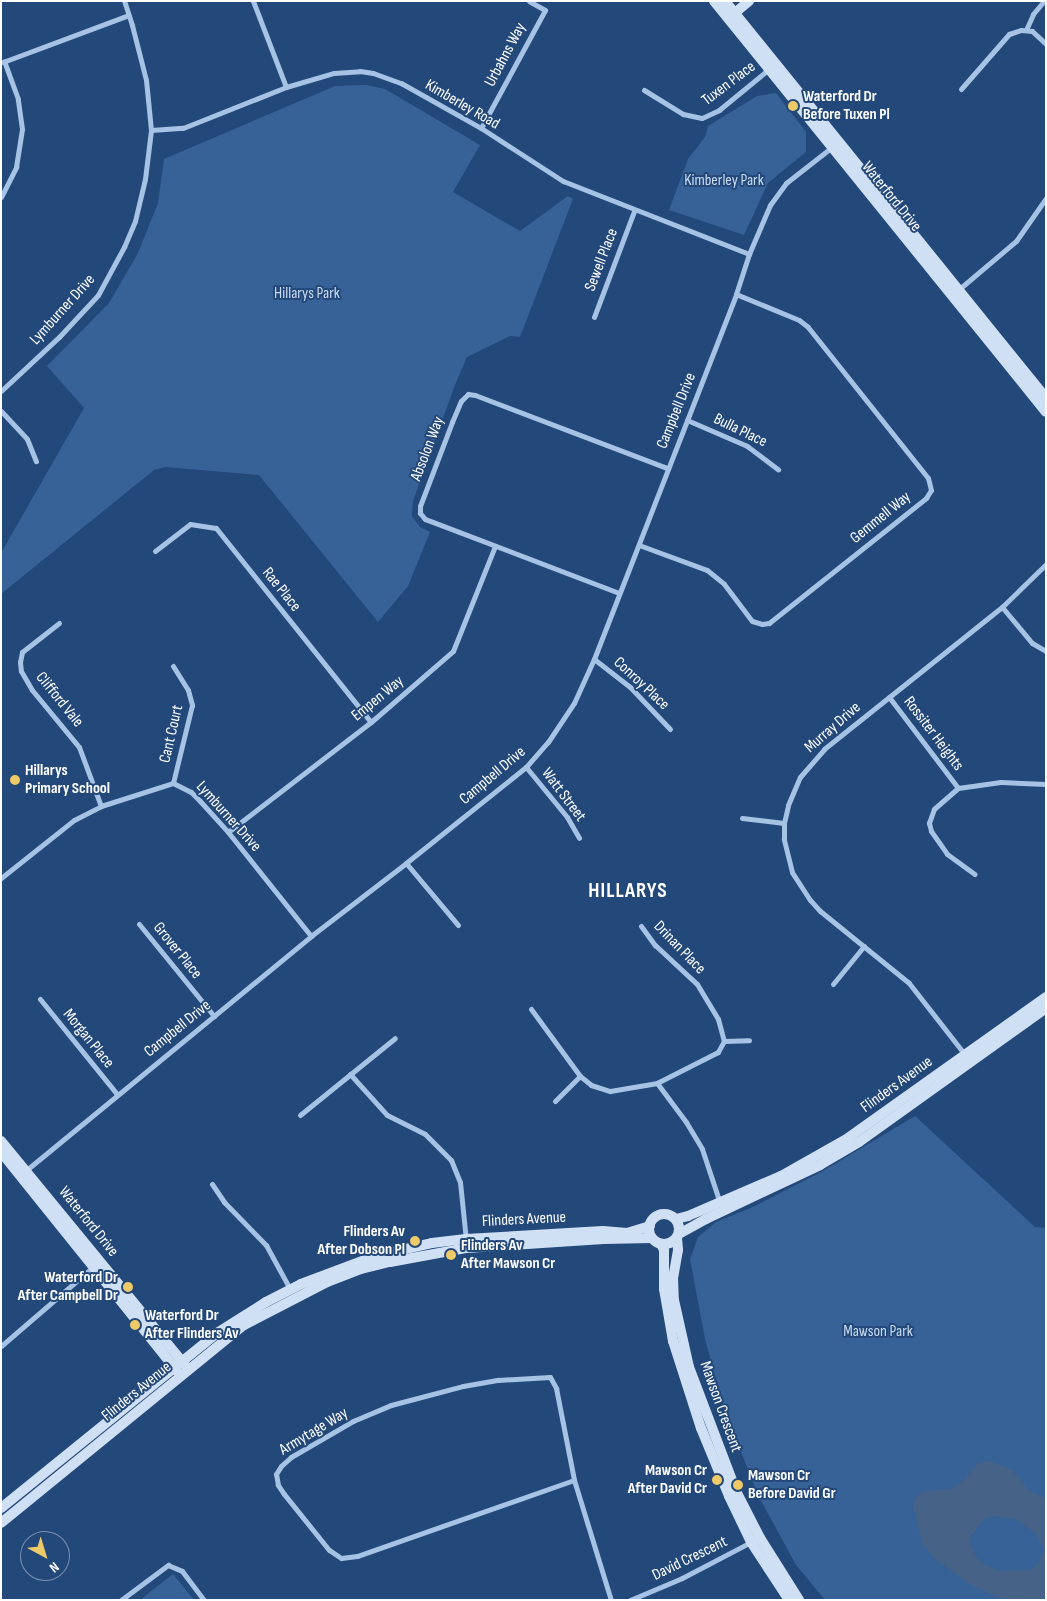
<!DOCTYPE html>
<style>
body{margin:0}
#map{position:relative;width:1047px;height:1601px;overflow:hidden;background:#23487a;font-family:"Sofia Sans Condensed",sans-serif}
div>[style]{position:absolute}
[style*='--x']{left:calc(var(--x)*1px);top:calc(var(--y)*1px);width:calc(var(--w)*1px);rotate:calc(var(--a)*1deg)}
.green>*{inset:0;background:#376298}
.water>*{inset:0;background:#466286}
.street>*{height:5px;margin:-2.5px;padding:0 2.5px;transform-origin:2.5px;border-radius:2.5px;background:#a6c2e4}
.secondary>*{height:10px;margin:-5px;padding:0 5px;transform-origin:5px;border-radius:5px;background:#cfdff4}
.secondary>.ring{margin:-5px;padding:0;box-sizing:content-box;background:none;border:10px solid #cfdff4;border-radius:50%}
.dots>*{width:14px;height:14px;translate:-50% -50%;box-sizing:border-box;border:2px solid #23487a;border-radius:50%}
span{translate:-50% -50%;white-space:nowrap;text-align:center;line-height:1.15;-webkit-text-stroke:4px #23487a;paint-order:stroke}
.street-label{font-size:16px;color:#fff}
.poi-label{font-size:16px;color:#fff;font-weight:700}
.left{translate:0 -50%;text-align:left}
.right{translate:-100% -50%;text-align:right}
.park-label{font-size:16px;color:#c9dcf4}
.district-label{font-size:21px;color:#fff;font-weight:700;letter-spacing:1px}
.frame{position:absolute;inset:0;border:2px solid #fff;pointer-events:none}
.north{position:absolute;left:20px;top:1531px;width:50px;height:50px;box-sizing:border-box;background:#23487a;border:1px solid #7b91af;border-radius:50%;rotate:141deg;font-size:14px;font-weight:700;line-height:20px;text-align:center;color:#fff}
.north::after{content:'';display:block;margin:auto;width:18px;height:22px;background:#efca69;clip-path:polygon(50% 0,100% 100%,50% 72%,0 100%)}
</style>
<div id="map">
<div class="green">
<i style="clip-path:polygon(367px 85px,385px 89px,480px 145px,453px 192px,520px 231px,568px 196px,573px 199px,520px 337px,510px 336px,467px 357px,455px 385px,413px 501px,412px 516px,420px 527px,430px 532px,408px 586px,378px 622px,259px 475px,165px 467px,154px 470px,1px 594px,1px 553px,84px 408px,47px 366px,109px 303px,138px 253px,158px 203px,164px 159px,335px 86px)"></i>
<i style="clip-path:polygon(776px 93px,806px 132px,806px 152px,768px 183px,744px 235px,669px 210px,688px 159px,705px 137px,708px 126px,757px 96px)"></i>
<i style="clip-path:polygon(915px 1116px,1035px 1227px,1046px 1228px,1046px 1600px,825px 1600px,796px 1565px,759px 1497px,725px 1412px,705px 1339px,690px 1259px,698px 1237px,716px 1222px,753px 1207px,823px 1171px)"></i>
<i style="clip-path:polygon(173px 1574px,194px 1600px,140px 1600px)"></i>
</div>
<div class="water">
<i style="clip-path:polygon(evenodd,988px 1460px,1012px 1470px,1029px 1490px,1046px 1499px,1046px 1596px,1033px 1600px,1002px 1599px,973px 1586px,936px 1560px,923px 1545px,913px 1507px,915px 1498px,924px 1491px,951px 1489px,964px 1480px,976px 1465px,988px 1460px,993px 1516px,1016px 1519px,1036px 1534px,1044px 1550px,1037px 1565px,1030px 1570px,1000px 1571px,987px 1566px,976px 1557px,970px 1544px,971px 1536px,984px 1519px,993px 1516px)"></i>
</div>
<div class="street">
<i style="--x:253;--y:1;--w:92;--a:69"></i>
<i style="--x:1026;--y:30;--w:17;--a:-66"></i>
<i style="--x:1033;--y:14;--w:17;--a:-50"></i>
<i style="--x:3;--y:62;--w:134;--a:-20.5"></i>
<i style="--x:961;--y:89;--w:73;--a:-48.9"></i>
<i style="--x:1009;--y:34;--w:13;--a:-18"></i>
<i style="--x:1021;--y:30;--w:11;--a:5"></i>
<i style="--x:1032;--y:31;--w:19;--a:43"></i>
<i style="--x:644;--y:90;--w:46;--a:31.6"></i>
<i style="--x:683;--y:114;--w:19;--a:12"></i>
<i style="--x:702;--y:118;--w:19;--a:-25"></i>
<i style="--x:719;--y:110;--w:65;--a:-39.4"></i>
<i style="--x:481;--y:128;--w:134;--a:-61.5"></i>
<i style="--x:545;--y:10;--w:18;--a:-151"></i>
<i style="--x:151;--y:130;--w:32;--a:-4"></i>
<i style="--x:183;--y:128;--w:111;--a:-21.7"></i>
<i style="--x:286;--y:87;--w:50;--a:-16.3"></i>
<i style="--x:334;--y:73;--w:26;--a:-4"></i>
<i style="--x:360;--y:71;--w:13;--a:9"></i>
<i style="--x:373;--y:73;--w:30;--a:20"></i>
<i style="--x:401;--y:83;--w:92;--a:29.4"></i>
<i style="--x:481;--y:128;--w:98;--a:32.9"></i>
<i style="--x:563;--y:181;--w:200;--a:21.4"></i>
<i style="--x:1;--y:197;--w:34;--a:-63"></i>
<i style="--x:16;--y:167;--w:38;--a:-81"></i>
<i style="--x:22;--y:129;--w:30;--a:-98"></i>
<i style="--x:18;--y:99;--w:40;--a:-110.2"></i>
<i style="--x:958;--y:290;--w:76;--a:-40.2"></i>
<i style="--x:1016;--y:241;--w:52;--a:-55.1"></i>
<i style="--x:594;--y:317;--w:113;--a:-69.3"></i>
<i style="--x:1;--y:391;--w:79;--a:-43"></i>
<i style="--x:59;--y:337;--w:57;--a:-47.1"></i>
<i style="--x:98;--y:295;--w:55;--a:-61.6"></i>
<i style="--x:124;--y:247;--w:28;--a:-67"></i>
<i style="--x:135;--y:221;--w:43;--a:-76.6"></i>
<i style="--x:145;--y:179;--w:49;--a:-83"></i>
<i style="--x:151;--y:130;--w:50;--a:-95.7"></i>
<i style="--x:146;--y:80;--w:57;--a:-104.3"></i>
<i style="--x:132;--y:25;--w:25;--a:-108"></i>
<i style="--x:1;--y:411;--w:38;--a:47"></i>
<i style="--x:27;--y:439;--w:24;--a:68"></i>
<i style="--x:687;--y:420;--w:65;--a:23.4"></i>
<i style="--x:747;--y:446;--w:39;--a:37"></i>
<i style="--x:639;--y:545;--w:72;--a:20.2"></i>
<i style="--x:707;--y:570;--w:22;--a:39"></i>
<i style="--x:724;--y:584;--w:46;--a:52.9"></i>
<i style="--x:752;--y:621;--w:10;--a:17"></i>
<i style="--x:762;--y:624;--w:7;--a:-8"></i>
<i style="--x:769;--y:623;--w:201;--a:-38.5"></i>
<i style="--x:926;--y:498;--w:9;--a:-58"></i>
<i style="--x:931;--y:490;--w:12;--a:-104"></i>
<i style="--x:928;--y:478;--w:193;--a:-128.5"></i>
<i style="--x:808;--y:327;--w:11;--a:-142"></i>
<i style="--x:799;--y:320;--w:68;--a:-157.6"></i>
<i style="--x:155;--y:551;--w:44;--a:-37.6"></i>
<i style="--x:190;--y:524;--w:26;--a:9"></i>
<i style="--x:216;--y:528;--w:248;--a:51.4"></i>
<i style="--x:619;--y:593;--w:208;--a:-159.1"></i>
<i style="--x:425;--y:519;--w:8;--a:-130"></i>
<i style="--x:420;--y:513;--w:7;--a:-90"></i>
<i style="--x:420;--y:506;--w:90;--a:-69.1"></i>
<i style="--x:452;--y:422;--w:23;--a:-67"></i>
<i style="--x:461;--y:401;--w:10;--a:-45"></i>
<i style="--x:468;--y:394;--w:7;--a:8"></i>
<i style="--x:475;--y:395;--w:205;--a:20.8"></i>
<i style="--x:1002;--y:607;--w:47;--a:50.2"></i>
<i style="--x:1032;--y:643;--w:16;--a:30"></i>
<i style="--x:59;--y:623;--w:47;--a:141.9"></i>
<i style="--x:22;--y:652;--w:10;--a:101"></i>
<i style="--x:20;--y:662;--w:9;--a:84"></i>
<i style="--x:21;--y:671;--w:22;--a:60"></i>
<i style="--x:32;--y:690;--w:74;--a:50.5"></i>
<i style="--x:79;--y:747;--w:63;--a:69.6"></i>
<i style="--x:594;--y:659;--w:46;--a:37.9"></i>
<i style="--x:630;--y:687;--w:58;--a:46.4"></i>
<i style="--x:173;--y:666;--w:28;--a:58"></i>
<i style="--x:188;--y:690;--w:16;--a:75"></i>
<i style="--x:192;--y:705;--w:80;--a:103.7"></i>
<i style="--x:889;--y:697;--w:114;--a:52.8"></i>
<i style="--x:958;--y:788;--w:43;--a:-7.9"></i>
<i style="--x:1001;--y:782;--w:45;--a:2.5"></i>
<i style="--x:526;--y:767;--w:65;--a:50.6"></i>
<i style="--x:567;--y:817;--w:24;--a:60"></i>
<i style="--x:958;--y:788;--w:32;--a:139"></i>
<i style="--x:934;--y:809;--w:15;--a:110"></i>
<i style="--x:929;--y:823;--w:8;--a:76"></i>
<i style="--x:931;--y:831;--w:28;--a:55"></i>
<i style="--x:947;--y:854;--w:34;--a:36"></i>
<i style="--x:742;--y:818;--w:42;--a:6.8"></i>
<i style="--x:228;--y:832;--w:180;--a:-37.6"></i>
<i style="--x:371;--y:722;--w:108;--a:-40.9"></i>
<i style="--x:453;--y:651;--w:113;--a:-68.2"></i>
<i style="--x:406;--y:863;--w:81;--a:50"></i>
<i style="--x:1;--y:878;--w:93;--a:-38.5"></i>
<i style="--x:74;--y:820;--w:30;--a:-27"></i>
<i style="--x:101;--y:806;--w:76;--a:-17.7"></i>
<i style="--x:173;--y:783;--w:20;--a:27"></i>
<i style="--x:191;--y:792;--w:13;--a:45"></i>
<i style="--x:200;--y:801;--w:42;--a:47.9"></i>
<i style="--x:228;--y:832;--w:133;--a:51.4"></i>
<i style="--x:139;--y:924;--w:119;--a:50.8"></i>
<i style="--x:641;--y:926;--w:24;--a:54"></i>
<i style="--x:655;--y:945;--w:57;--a:42.9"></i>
<i style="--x:697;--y:984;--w:41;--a:59"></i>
<i style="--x:718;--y:1019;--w:23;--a:75"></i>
<i style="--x:724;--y:1041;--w:13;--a:119"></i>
<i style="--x:718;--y:1052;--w:68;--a:153.1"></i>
<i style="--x:833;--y:984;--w:49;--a:-50.8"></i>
<i style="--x:40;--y:999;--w:122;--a:51"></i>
<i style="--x:531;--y:1009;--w:83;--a:53.8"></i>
<i style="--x:580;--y:1076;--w:14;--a:39"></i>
<i style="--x:591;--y:1085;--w:20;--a:18"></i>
<i style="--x:610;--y:1091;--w:48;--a:-9.7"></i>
<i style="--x:657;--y:1083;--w:49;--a:53.4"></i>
<i style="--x:686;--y:1122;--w:31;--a:59"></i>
<i style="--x:702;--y:1149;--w:57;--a:71.6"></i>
<i style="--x:724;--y:1041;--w:25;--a:-2"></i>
<i style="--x:966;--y:1056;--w:93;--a:-128"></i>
<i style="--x:909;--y:983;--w:114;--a:-141"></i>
<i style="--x:820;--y:911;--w:15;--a:-132"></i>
<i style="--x:810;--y:900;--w:33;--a:-123"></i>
<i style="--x:792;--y:872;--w:34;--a:-104"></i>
<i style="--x:784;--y:839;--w:16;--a:-90"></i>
<i style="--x:784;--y:823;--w:18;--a:-77"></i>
<i style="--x:788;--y:805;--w:30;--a:-67"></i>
<i style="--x:800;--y:777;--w:37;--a:-49"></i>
<i style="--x:824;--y:749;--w:228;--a:-38.6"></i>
<i style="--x:1002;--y:607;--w:62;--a:-44.3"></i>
<i style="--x:350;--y:1074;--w:55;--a:47.9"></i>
<i style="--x:387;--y:1115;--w:42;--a:26.6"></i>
<i style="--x:425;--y:1134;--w:37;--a:45"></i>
<i style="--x:451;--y:1160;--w:24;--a:68"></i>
<i style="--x:460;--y:1182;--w:58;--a:84.1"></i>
<i style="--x:555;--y:1101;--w:35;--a:-45"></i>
<i style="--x:300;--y:1115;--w:122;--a:-39"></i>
<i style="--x:24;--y:1172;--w:372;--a:-39.4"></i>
<i style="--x:311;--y:936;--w:120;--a:-37.5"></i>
<i style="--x:406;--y:863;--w:154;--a:-38.7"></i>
<i style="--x:526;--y:767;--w:33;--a:-49"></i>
<i style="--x:548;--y:742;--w:47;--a:-56.3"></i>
<i style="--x:574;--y:703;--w:48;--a:-65.6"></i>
<i style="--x:594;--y:659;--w:392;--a:-68.7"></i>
<i style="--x:736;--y:294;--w:42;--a:-72"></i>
<i style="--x:749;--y:254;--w:53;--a:-66.8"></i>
<i style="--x:770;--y:205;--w:27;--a:-54"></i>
<i style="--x:786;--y:183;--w:58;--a:-38"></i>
<i style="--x:212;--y:1184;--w:22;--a:56"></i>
<i style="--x:224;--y:1202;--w:60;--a:45.7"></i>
<i style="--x:266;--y:1245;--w:50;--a:61.4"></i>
<i style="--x:1;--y:1346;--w:123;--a:-40.7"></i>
<i style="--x:574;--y:1480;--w:230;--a:160.7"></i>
<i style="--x:357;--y:1556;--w:16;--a:173"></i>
<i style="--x:341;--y:1558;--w:14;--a:-146"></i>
<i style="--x:329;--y:1550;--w:72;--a:-128.8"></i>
<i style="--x:284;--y:1494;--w:11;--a:-124"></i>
<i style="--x:278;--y:1485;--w:11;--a:-100"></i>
<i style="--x:276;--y:1474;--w:9;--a:-58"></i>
<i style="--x:281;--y:1466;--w:13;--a:-42"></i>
<i style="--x:291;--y:1457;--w:72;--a:-30.1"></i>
<i style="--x:353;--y:1421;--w:41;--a:-22.8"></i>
<i style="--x:391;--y:1405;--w:74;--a:-14.8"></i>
<i style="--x:463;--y:1386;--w:36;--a:-10"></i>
<i style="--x:498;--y:1380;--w:52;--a:-3.3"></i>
<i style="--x:550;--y:1377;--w:13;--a:61"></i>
<i style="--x:556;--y:1388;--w:94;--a:78.9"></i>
<i style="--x:574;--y:1480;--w:126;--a:72.9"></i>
<i style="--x:121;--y:1600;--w:59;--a:-36.7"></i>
<i style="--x:168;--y:1565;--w:15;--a:23"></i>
<i style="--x:182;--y:1571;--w:36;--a:53"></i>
<i style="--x:630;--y:1600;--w:56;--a:-22.9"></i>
<i style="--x:682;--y:1578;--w:78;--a:-27.6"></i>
</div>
<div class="secondary">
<i style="--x:714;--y:1;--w:528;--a:51.07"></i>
<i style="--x:725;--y:1;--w:511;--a:51.04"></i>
<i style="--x:730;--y:17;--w:25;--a:-40"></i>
<i style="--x:1;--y:1141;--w:291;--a:50.6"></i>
<i style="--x:1;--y:1152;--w:281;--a:51.2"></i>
<i class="ring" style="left:649px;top:1214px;width:20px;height:20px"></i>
<i style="--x:676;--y:1219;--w:12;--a:-14"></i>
<i style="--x:688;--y:1216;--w:101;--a:-23.3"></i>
<i style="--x:781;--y:1176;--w:73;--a:-29.4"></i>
<i style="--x:845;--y:1140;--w:247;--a:-35.4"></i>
<i style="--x:679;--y:1234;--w:31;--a:-29"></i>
<i style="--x:706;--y:1219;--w:126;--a:-25.3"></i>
<i style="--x:820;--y:1165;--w:45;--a:-30.5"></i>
<i style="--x:859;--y:1142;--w:230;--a:-35.6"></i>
<i style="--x:677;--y:1238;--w:12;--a:85"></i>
<i style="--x:678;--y:1250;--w:27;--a:100"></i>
<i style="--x:673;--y:1277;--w:23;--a:88"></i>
<i style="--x:674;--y:1300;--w:69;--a:77.4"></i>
<i style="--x:689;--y:1367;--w:133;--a:69.2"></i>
<i style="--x:736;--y:1491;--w:53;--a:62.9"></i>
<i style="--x:760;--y:1538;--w:73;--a:57.8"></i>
<i style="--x:661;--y:1244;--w:7;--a:63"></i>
<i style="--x:664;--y:1250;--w:39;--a:90"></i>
<i style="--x:664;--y:1289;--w:53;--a:80.2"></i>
<i style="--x:673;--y:1341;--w:91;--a:72.2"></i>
<i style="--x:701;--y:1428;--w:74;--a:67.6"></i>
<i style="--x:729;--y:1496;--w:51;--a:64.4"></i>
<i style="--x:751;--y:1542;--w:69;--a:56.8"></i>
<i style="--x:1;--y:1508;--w:278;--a:-39"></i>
<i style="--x:217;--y:1333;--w:58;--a:-32.3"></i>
<i style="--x:266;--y:1302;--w:39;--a:-27"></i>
<i style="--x:301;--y:1284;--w:79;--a:-20.7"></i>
<i style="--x:375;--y:1256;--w:58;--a:-12.8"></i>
<i style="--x:432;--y:1243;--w:34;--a:-7"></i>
<i style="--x:466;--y:1239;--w:137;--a:-3.3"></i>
<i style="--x:603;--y:1231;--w:24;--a:5"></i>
<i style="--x:627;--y:1233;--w:24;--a:-17"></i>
<i style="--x:1;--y:1523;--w:313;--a:-39.2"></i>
<i style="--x:244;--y:1325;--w:93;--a:-27.4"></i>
<i style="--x:327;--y:1282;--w:36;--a:-21"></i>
<i style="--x:361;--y:1269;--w:30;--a:-14"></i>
<i style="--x:390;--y:1262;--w:77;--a:-10.4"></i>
<i style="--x:466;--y:1248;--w:138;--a:-3.7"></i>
<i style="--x:604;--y:1239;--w:48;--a:-1.2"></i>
</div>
<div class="dots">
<i style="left:793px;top:106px;background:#efca69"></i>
<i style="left:15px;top:780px;background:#efca69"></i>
<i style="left:415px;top:1241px;background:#efca69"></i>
<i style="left:451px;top:1255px;background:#efca69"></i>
<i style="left:128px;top:1287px;background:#efca69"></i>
<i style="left:135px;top:1325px;background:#efca69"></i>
<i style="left:717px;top:1480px;background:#efca69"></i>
<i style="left:738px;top:1485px;background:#efca69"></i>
</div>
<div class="street-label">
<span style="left:506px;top:55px;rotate:-62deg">Urbahns Way</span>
<span style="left:729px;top:84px;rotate:-37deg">Tuxen Place</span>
<span style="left:462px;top:105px;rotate:30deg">Kimberley Road</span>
<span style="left:891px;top:197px;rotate:51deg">Waterford Drive</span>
<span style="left:602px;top:260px;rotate:-69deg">Sewell Place</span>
<span style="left:63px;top:310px;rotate:-48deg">Lymburner Drive</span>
<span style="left:677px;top:411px;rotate:-68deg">Campbell Drive</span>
<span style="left:740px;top:431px;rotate:26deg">Bulla Place</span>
<span style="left:428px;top:449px;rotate:-69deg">Absolon Way</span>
<span style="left:881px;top:518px;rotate:-39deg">Gemmell Way</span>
<span style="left:281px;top:590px;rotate:51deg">Rae Place</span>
<span style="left:641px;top:684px;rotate:43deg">Conroy Place</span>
<span style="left:378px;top:699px;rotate:-39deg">Empen Way</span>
<span style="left:59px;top:700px;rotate:51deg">Clifford Vale</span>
<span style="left:833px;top:728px;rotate:-41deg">Murray Drive</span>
<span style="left:172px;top:734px;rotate:-77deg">Cant Court</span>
<span style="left:933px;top:734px;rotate:53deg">Rossiter Heights</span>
<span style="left:493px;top:776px;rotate:-40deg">Campbell Drive</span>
<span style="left:563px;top:795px;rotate:53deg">Watt Street</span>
<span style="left:228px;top:817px;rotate:48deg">Lymburner Drive</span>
<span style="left:679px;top:948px;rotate:46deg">Drinan Place</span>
<span style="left:177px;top:951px;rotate:51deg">Grover Place</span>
<span style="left:178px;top:1029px;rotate:-39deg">Campbell Drive</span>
<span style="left:88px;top:1039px;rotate:51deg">Morgan Place</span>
<span style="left:897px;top:1085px;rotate:-36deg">Flinders Avenue</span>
<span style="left:524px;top:1220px;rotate:-3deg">Flinders Avenue</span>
<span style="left:88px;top:1222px;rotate:51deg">Waterford Drive</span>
<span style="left:137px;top:1392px;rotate:-39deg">Flinders Avenue</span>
<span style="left:720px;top:1407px;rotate:70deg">Mawson Crescent</span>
<span style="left:314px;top:1432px;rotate:-31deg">Armytage Way</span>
<span style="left:690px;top:1559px;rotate:-26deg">David Crescent</span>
</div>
<div class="poi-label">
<span class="left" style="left:803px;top:106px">Waterford Dr<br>Before Tuxen Pl</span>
<span class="left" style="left:25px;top:780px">Hillarys<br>Primary School</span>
<span class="right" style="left:405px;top:1241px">Flinders Av<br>After Dobson Pl</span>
<span class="left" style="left:461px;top:1255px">Flinders Av<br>After Mawson Cr</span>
<span class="right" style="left:118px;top:1287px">Waterford Dr<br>After Campbell Dr</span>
<span class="left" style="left:145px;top:1325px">Waterford Dr<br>After Flinders Av</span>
<span class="right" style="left:707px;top:1480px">Mawson Cr<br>After David Cr</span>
<span class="left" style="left:748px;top:1485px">Mawson Cr<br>Before David Gr</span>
</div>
<div class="park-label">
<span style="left:724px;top:181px">Kimberley Park</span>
<span style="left:307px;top:294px">Hillarys Park</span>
<span style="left:878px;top:1332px">Mawson Park</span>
</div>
<div class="district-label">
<span style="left:628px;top:891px">HILLARYS</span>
</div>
<div class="frame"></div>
<div class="north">N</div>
</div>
